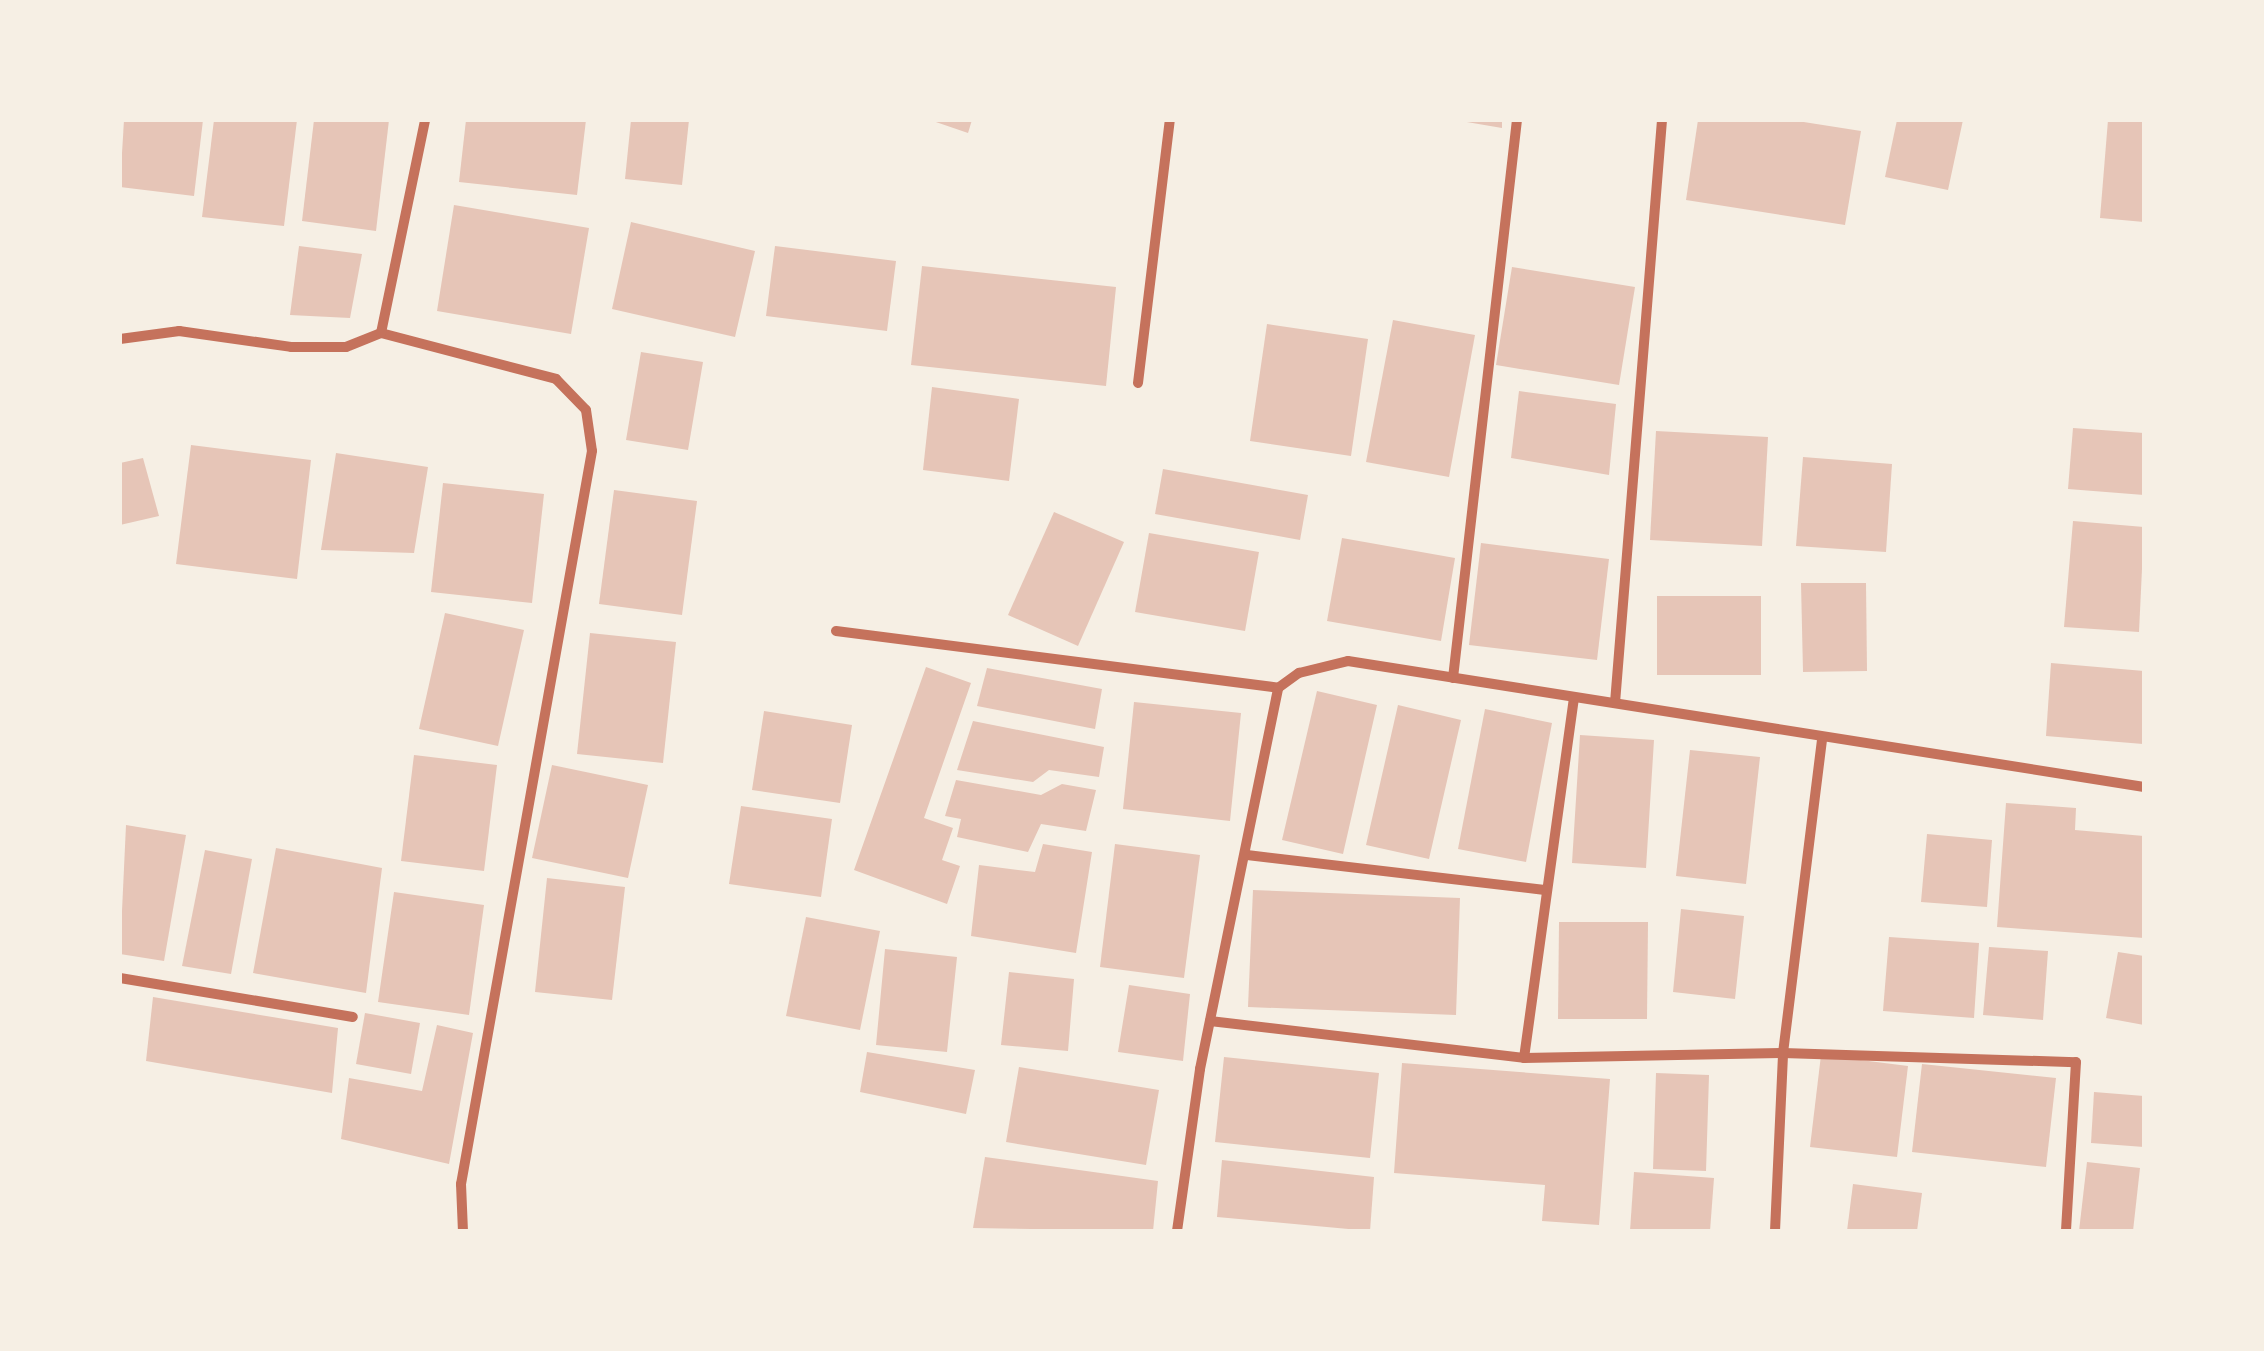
<!DOCTYPE html>
<style>
body{margin:0}
#map{position:relative;width:2264px;height:1351px;overflow:hidden;background:#f6efe4;font-family:Commissioner,sans-serif}
div>[style]{position:absolute}
[style*='--x']{left:calc(var(--x)*1px);top:calc(var(--y)*1px);width:calc(var(--w)*1px);rotate:calc(var(--a)*1deg)}
.building>*{inset:0;background:#e6c5b7}
.minor>*{height:10px;margin:-5px;padding:0 5px;transform-origin:5px;border-radius:5px;background:#c5725c}
span{translate:-50% -50%;white-space:nowrap;text-align:center;line-height:1.15;-webkit-text-stroke:8px #f6efe4;paint-order:stroke}
.frame{position:absolute;inset:0;border:122px solid #f6efe4;pointer-events:none}
</style>
<div id="map">
<div class="building">
<i style="clip-path:polygon(124px 120px,203px 120px,194px 196px,120px 187px)"></i>
<i style="clip-path:polygon(214px 120px,297px 120px,284px 226px,202px 217px)"></i>
<i style="clip-path:polygon(314px 120px,389px 120px,376px 231px,302px 221px)"></i>
<i style="clip-path:polygon(466px 120px,586px 120px,577px 195px,459px 182px)"></i>
<i style="clip-path:polygon(631px 120px,689px 120px,682px 185px,625px 179px)"></i>
<i style="clip-path:polygon(930px 120px,972px 120px,968px 133px)"></i>
<i style="clip-path:polygon(1455px 120px,1502px 120px,1502px 128px)"></i>
<i style="clip-path:polygon(1698px 120px,1791px 120px,1861px 131px,1845px 225px,1686px 200px)"></i>
<i style="clip-path:polygon(1897px 120px,1963px 120px,1948px 190px,1885px 177px)"></i>
<i style="clip-path:polygon(2108px 120px,2144px 121px,2144px 222px,2100px 218px)"></i>
<i style="clip-path:polygon(454px 205px,589px 228px,571px 334px,437px 311px)"></i>
<i style="clip-path:polygon(631px 222px,755px 251px,735px 337px,612px 309px)"></i>
<i style="clip-path:polygon(299px 246px,362px 254px,350px 318px,290px 315px)"></i>
<i style="clip-path:polygon(775px 246px,896px 261px,887px 331px,766px 316px)"></i>
<i style="clip-path:polygon(922px 266px,1116px 287px,1106px 386px,911px 365px)"></i>
<i style="clip-path:polygon(1512px 267px,1635px 287px,1619px 385px,1496px 365px)"></i>
<i style="clip-path:polygon(1393px 320px,1475px 335px,1449px 477px,1366px 462px)"></i>
<i style="clip-path:polygon(1267px 324px,1368px 339px,1351px 456px,1250px 441px)"></i>
<i style="clip-path:polygon(641px 352px,703px 362px,688px 450px,626px 440px)"></i>
<i style="clip-path:polygon(932px 387px,1019px 399px,1009px 481px,923px 470px)"></i>
<i style="clip-path:polygon(1519px 391px,1616px 404px,1609px 475px,1511px 458px)"></i>
<i style="clip-path:polygon(2073px 428px,2144px 433px,2144px 495px,2068px 489px)"></i>
<i style="clip-path:polygon(1656px 431px,1768px 437px,1762px 546px,1650px 540px)"></i>
<i style="clip-path:polygon(191px 445px,311px 460px,297px 579px,176px 564px)"></i>
<i style="clip-path:polygon(336px 453px,428px 467px,414px 553px,321px 550px)"></i>
<i style="clip-path:polygon(1803px 457px,1892px 464px,1886px 552px,1796px 546px)"></i>
<i style="clip-path:polygon(143px 458px,159px 516px,120px 525px,120px 463px)"></i>
<i style="clip-path:polygon(1163px 469px,1308px 495px,1300px 540px,1155px 514px)"></i>
<i style="clip-path:polygon(443px 483px,544px 494px,532px 603px,431px 592px)"></i>
<i style="clip-path:polygon(614px 490px,697px 501px,682px 615px,599px 604px)"></i>
<i style="clip-path:polygon(1054px 512px,1124px 542px,1078px 646px,1008px 615px)"></i>
<i style="clip-path:polygon(2073px 521px,2144px 527px,2139px 632px,2064px 627px)"></i>
<i style="clip-path:polygon(1149px 533px,1259px 552px,1245px 631px,1135px 612px)"></i>
<i style="clip-path:polygon(1342px 538px,1455px 558px,1441px 641px,1327px 621px)"></i>
<i style="clip-path:polygon(1481px 543px,1609px 559px,1597px 660px,1469px 645px)"></i>
<i style="clip-path:polygon(1801px 583px,1866px 583px,1867px 671px,1803px 672px)"></i>
<i style="clip-path:polygon(1657px 596px,1761px 596px,1761px 675px,1657px 675px)"></i>
<i style="clip-path:polygon(445px 613px,524px 630px,498px 746px,419px 729px)"></i>
<i style="clip-path:polygon(590px 633px,676px 642px,663px 763px,577px 754px)"></i>
<i style="clip-path:polygon(2051px 663px,2144px 671px,2143px 744px,2046px 736px)"></i>
<i style="clip-path:polygon(926px 667px,971px 683px,924px 818px,953px 828px,942px 860px,960px 866px,947px 904px,854px 870px)"></i>
<i style="clip-path:polygon(987px 668px,1102px 689px,1095px 729px,977px 706px)"></i>
<i style="clip-path:polygon(1317px 691px,1377px 705px,1343px 854px,1282px 840px)"></i>
<i style="clip-path:polygon(1134px 702px,1241px 713px,1230px 821px,1123px 809px)"></i>
<i style="clip-path:polygon(1398px 705px,1461px 720px,1429px 859px,1366px 845px)"></i>
<i style="clip-path:polygon(1485px 709px,1552px 723px,1526px 862px,1458px 849px)"></i>
<i style="clip-path:polygon(764px 711px,852px 725px,840px 803px,752px 790px)"></i>
<i style="clip-path:polygon(973px 721px,1104px 747px,1099px 777px,1049px 770px,1033px 782px,957px 770px)"></i>
<i style="clip-path:polygon(1580px 735px,1654px 740px,1646px 868px,1572px 863px)"></i>
<i style="clip-path:polygon(1690px 750px,1760px 757px,1746px 884px,1676px 876px)"></i>
<i style="clip-path:polygon(414px 755px,497px 765px,484px 871px,401px 861px)"></i>
<i style="clip-path:polygon(552px 765px,648px 785px,628px 878px,532px 858px)"></i>
<i style="clip-path:polygon(956px 780px,1041px 795px,1062px 784px,1096px 790px,1086px 831px,1041px 824px,1028px 852px,957px 837px,961px 819px,945px 816px)"></i>
<i style="clip-path:polygon(2006px 803px,2076px 808px,2075px 830px,2144px 836px,2144px 938px,1997px 927px)"></i>
<i style="clip-path:polygon(741px 806px,832px 819px,821px 897px,729px 884px)"></i>
<i style="clip-path:polygon(126px 825px,186px 835px,164px 961px,120px 954px)"></i>
<i style="clip-path:polygon(1927px 834px,1992px 840px,1987px 907px,1921px 902px)"></i>
<i style="clip-path:polygon(1043px 844px,1092px 852px,1076px 953px,971px 936px,979px 865px,1035px 872px)"></i>
<i style="clip-path:polygon(1115px 844px,1200px 855px,1184px 978px,1100px 967px)"></i>
<i style="clip-path:polygon(276px 848px,382px 868px,366px 993px,253px 973px)"></i>
<i style="clip-path:polygon(205px 850px,252px 859px,231px 974px,182px 966px)"></i>
<i style="clip-path:polygon(547px 878px,625px 887px,612px 1000px,535px 992px)"></i>
<i style="clip-path:polygon(1253px 890px,1460px 898px,1456px 1015px,1248px 1007px)"></i>
<i style="clip-path:polygon(394px 892px,484px 905px,469px 1015px,378px 1002px)"></i>
<i style="clip-path:polygon(1681px 909px,1744px 916px,1735px 999px,1673px 992px)"></i>
<i style="clip-path:polygon(806px 917px,880px 931px,860px 1030px,786px 1016px)"></i>
<i style="clip-path:polygon(1559px 922px,1648px 922px,1647px 1019px,1558px 1019px)"></i>
<i style="clip-path:polygon(1889px 937px,1979px 943px,1974px 1018px,1883px 1011px)"></i>
<i style="clip-path:polygon(1989px 947px,2048px 951px,2043px 1020px,1983px 1015px)"></i>
<i style="clip-path:polygon(885px 949px,957px 957px,947px 1052px,876px 1045px)"></i>
<i style="clip-path:polygon(2118px 952px,2144px 956px,2144px 1025px,2106px 1018px)"></i>
<i style="clip-path:polygon(1009px 972px,1074px 979px,1068px 1051px,1001px 1045px)"></i>
<i style="clip-path:polygon(1129px 985px,1190px 994px,1183px 1061px,1118px 1052px)"></i>
<i style="clip-path:polygon(153px 997px,338px 1028px,332px 1093px,146px 1061px)"></i>
<i style="clip-path:polygon(365px 1013px,420px 1023px,411px 1074px,356px 1064px)"></i>
<i style="clip-path:polygon(437px 1025px,473px 1033px,449px 1164px,341px 1139px,349px 1078px,422px 1091px)"></i>
<i style="clip-path:polygon(867px 1052px,975px 1070px,966px 1114px,860px 1092px)"></i>
<i style="clip-path:polygon(1821px 1055px,1908px 1066px,1897px 1157px,1810px 1147px)"></i>
<i style="clip-path:polygon(1224px 1057px,1379px 1073px,1370px 1158px,1215px 1142px)"></i>
<i style="clip-path:polygon(1402px 1063px,1610px 1079px,1599px 1225px,1542px 1221px,1545px 1185px,1394px 1173px)"></i>
<i style="clip-path:polygon(1922px 1064px,2056px 1078px,2046px 1167px,1912px 1152px)"></i>
<i style="clip-path:polygon(1019px 1067px,1159px 1090px,1146px 1165px,1006px 1142px)"></i>
<i style="clip-path:polygon(1656px 1073px,1709px 1075px,1706px 1171px,1653px 1169px)"></i>
<i style="clip-path:polygon(2094px 1092px,2144px 1096px,2144px 1147px,2091px 1143px)"></i>
<i style="clip-path:polygon(985px 1157px,1158px 1181px,1153px 1231px,973px 1228px)"></i>
<i style="clip-path:polygon(1222px 1160px,1374px 1177px,1370px 1231px,1217px 1217px)"></i>
<i style="clip-path:polygon(2087px 1162px,2140px 1168px,2133px 1231px,2079px 1231px)"></i>
<i style="clip-path:polygon(1634px 1172px,1714px 1178px,1710px 1231px,1630px 1231px)"></i>
<i style="clip-path:polygon(1853px 1184px,1922px 1193px,1917px 1231px,1847px 1231px)"></i>
</div>
<div class="minor">
<i style="--x:381;--y:333;--w:181;--a:14.7"></i>
<i style="--x:556;--y:379;--w:43;--a:45.9"></i>
<i style="--x:586;--y:410;--w:41;--a:81.7"></i>
<i style="--x:592;--y:451;--w:745;--a:100.13"></i>
<i style="--x:461;--y:1184;--w:47;--a:87.6"></i>
<i style="--x:120;--y:339;--w:60;--a:-7.7"></i>
<i style="--x:179;--y:331;--w:113;--a:8.1"></i>
<i style="--x:291;--y:347;--w:55;--a:0"></i>
<i style="--x:346;--y:347;--w:38;--a:-22"></i>
<i style="--x:381;--y:333;--w:217;--a:-78.3"></i>
<i style="--x:1138;--y:383;--w:265;--a:-83.1"></i>
<i style="--x:836;--y:631;--w:446;--a:7.3"></i>
<i style="--x:1453;--y:678;--w:562;--a:-83.46"></i>
<i style="--x:1615;--y:703;--w:585;--a:-85.39"></i>
<i style="--x:1247;--y:855;--w:302;--a:6.7"></i>
<i style="--x:120;--y:978;--w:236;--a:9.5"></i>
<i style="--x:1210;--y:1021;--w:316;--a:6.7"></i>
<i style="--x:1524;--y:1058;--w:259;--a:-1.1"></i>
<i style="--x:1783;--y:1053;--w:293;--a:1.8"></i>
<i style="--x:2076;--y:1062;--w:169;--a:93.4"></i>
<i style="--x:1524;--y:1058;--w:364;--a:-82.1"></i>
<i style="--x:1177;--y:1231;--w:164;--a:-81.9"></i>
<i style="--x:1200;--y:1069;--w:389;--a:-78.4"></i>
<i style="--x:1278;--y:688;--w:26;--a:-36"></i>
<i style="--x:1299;--y:673;--w:50;--a:-13.8"></i>
<i style="--x:1348;--y:661;--w:806;--a:8.99"></i>
<i style="--x:1775;--y:1231;--w:178;--a:-87.4"></i>
<i style="--x:1783;--y:1053;--w:316;--a:-82.9"></i>
</div>
<div class="frame"></div>
</div>
